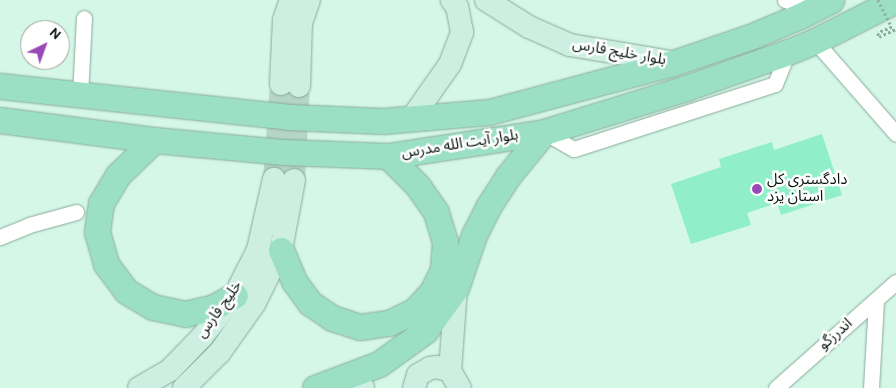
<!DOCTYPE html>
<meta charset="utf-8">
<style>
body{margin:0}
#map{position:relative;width:896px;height:388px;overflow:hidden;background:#d4f7e7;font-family:Overpass,"Noto Sans Arabic",sans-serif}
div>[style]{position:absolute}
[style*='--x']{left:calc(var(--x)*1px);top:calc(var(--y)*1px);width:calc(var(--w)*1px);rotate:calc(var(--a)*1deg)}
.building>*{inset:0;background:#90eec8}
.secondary-tunnel>*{height:22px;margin-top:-11px;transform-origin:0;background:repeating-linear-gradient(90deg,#b5d5c6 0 22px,transparent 0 33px)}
.path>*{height:2.5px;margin-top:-1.25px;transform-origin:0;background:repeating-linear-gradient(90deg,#8ea99d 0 2.5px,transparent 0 5px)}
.roads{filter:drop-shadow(0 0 1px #89aa9b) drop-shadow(0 0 1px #89aa9b)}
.street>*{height:15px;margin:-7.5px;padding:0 7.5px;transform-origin:7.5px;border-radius:7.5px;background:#fff}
.secondary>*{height:22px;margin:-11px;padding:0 11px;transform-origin:11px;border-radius:11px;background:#cdefe2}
.primary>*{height:25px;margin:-12.5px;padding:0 12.5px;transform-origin:12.5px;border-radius:12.5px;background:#9bdfc5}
.path-bridge>*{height:2.5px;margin-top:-1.25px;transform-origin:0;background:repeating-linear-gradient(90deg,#8ea99d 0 2.5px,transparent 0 5px)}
.dots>*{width:14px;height:14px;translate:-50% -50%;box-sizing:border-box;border:2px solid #fff;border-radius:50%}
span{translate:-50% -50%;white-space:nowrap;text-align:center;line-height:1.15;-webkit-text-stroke:5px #fff;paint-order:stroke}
.street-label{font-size:15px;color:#07140e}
.poi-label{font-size:15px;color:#07140e}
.left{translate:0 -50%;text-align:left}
.north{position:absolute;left:20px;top:20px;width:50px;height:50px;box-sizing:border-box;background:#fff;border:1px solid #9ca19f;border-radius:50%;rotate:42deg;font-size:14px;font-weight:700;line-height:20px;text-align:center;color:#07140e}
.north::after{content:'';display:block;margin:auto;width:18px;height:22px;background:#9a49b8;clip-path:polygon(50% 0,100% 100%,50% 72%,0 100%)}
</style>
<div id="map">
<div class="building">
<i style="clip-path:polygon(822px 134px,842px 195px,781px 215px,777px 203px,747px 213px,751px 225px,691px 244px,671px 184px,721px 167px,719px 159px,772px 142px,774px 150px)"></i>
</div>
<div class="secondary-tunnel">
<i style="--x:274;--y:179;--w:95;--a:-85.8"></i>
<i style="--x:294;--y:180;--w:94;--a:-87"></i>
</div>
<div class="path">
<i style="--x:892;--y:27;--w:15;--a:157"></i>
<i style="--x:878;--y:33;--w:4;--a:76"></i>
<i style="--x:879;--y:37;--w:19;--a:-25"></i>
</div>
<div class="roads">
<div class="street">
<i style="--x:785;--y:0;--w:29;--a:20"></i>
<i style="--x:815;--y:41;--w:123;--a:48.9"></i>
<i style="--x:80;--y:96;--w:78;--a:-87.1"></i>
<i style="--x:544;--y:132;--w:34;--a:30"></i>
<i style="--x:574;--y:149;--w:211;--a:-17.9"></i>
<i style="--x:775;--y:84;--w:35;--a:-68"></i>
<i style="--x:0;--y:237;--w:31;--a:-22"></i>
<i style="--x:29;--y:225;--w:49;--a:-15.5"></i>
<i style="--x:776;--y:388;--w:160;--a:-41.5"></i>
<i style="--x:871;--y:388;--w:88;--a:-86.7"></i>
</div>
<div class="secondary">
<i style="--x:486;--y:0;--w:51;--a:32.1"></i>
<i style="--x:529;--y:27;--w:45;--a:23.7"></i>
<i style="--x:570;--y:45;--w:103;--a:9.5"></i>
<i style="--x:281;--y:84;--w:64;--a:-87.3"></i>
<i style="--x:284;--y:20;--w:21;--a:-71"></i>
<i style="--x:299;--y:86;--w:63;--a:-88.2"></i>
<i style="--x:301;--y:23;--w:24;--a:-71"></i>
<i style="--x:412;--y:118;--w:66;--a:-54.9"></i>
<i style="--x:450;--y:64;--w:34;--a:-69"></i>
<i style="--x:462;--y:32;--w:25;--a:-101"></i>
<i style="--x:457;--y:7;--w:9;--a:-126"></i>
<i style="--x:456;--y:288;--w:83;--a:94.1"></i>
<i style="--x:450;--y:371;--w:20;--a:60"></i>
<i style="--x:335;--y:381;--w:29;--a:14"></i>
<i style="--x:139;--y:388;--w:36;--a:-30"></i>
<i style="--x:170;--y:370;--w:46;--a:-45.9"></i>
<i style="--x:202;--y:337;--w:53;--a:-51.8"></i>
<i style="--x:235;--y:295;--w:51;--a:-62.9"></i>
<i style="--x:258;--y:250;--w:73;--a:-77.3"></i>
<i style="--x:184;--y:388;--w:51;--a:-45"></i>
<i style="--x:220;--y:352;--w:59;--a:-54.7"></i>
<i style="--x:254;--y:304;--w:60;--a:-63.4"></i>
<i style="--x:281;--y:250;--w:71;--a:-79.5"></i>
<i style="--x:414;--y:388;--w:14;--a:-73"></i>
<i style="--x:418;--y:375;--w:14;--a:-30"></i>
<i style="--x:430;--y:368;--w:7;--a:-8"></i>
<i style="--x:437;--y:367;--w:14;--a:17"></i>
</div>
<div class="primary">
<i style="--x:0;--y:86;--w:291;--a:6.1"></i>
<i style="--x:289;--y:117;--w:94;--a:2.4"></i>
<i style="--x:383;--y:121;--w:106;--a:-4.9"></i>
<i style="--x:489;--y:112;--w:190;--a:-14.9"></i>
<i style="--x:673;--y:63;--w:81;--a:-18.7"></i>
<i style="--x:750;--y:37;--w:54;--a:-22.8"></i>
<i style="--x:800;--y:16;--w:35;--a:-27"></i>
<i style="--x:0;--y:120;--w:155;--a:7.4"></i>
<i style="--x:154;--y:140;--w:131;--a:5.3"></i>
<i style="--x:284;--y:152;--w:104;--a:2.2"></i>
<i style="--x:388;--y:156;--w:158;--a:-8.7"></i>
<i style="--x:544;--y:132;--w:149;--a:-17.2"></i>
<i style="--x:686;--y:88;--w:108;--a:-19.4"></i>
<i style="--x:788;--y:52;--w:29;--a:-22"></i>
<i style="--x:815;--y:41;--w:91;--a:-26.8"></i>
<i style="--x:154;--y:140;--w:50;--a:135.8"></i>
<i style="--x:118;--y:175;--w:33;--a:121"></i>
<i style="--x:101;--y:203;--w:29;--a:98"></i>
<i style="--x:97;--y:232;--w:33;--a:74"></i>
<i style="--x:106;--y:264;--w:34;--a:53"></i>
<i style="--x:126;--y:291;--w:31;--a:31"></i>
<i style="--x:153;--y:307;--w:33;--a:12"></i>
<i style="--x:185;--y:314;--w:28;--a:-13"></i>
<i style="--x:212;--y:308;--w:26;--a:-29"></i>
<i style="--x:281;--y:250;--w:34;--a:67"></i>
<i style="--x:294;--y:281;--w:27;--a:54"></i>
<i style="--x:310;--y:303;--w:27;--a:34"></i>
<i style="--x:332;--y:318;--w:29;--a:18"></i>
<i style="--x:360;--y:327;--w:29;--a:-8"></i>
<i style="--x:389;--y:323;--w:28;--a:-26"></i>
<i style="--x:414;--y:311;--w:26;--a:-47"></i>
<i style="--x:432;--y:292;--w:25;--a:-64"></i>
<i style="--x:443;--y:269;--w:27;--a:-86"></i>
<i style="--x:445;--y:242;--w:31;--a:-107"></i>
<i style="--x:436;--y:212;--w:32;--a:-125"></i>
<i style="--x:418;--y:186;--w:42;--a:-135"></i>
<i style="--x:315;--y:388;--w:68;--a:-20.6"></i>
<i style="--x:379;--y:364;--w:57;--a:-35.7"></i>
<i style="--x:425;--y:331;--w:53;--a:-54.2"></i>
<i style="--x:456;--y:288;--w:56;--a:-71.2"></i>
<i style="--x:474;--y:235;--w:31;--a:-63"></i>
<i style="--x:488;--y:207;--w:37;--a:-57"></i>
<i style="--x:508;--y:176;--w:57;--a:-50.7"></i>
</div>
</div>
<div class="path-bridge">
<i style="--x:878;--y:0;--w:30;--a:63"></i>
</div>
<div class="dots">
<i style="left:757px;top:189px;background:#9a49b8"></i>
</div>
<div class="street-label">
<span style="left:619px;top:53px;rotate:10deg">بلوار خلیج فارس</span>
<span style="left:460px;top:145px;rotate:-9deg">بلوار آیت الله مدرس</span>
<span style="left:220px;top:310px;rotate:-54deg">خلیج فارس</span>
<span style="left:836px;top:335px;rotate:-41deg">اندرزگو</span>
</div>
<div class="poi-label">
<span class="left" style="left:767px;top:189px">دادگستری کل<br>استان یزد</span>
</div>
<div class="north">N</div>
</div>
